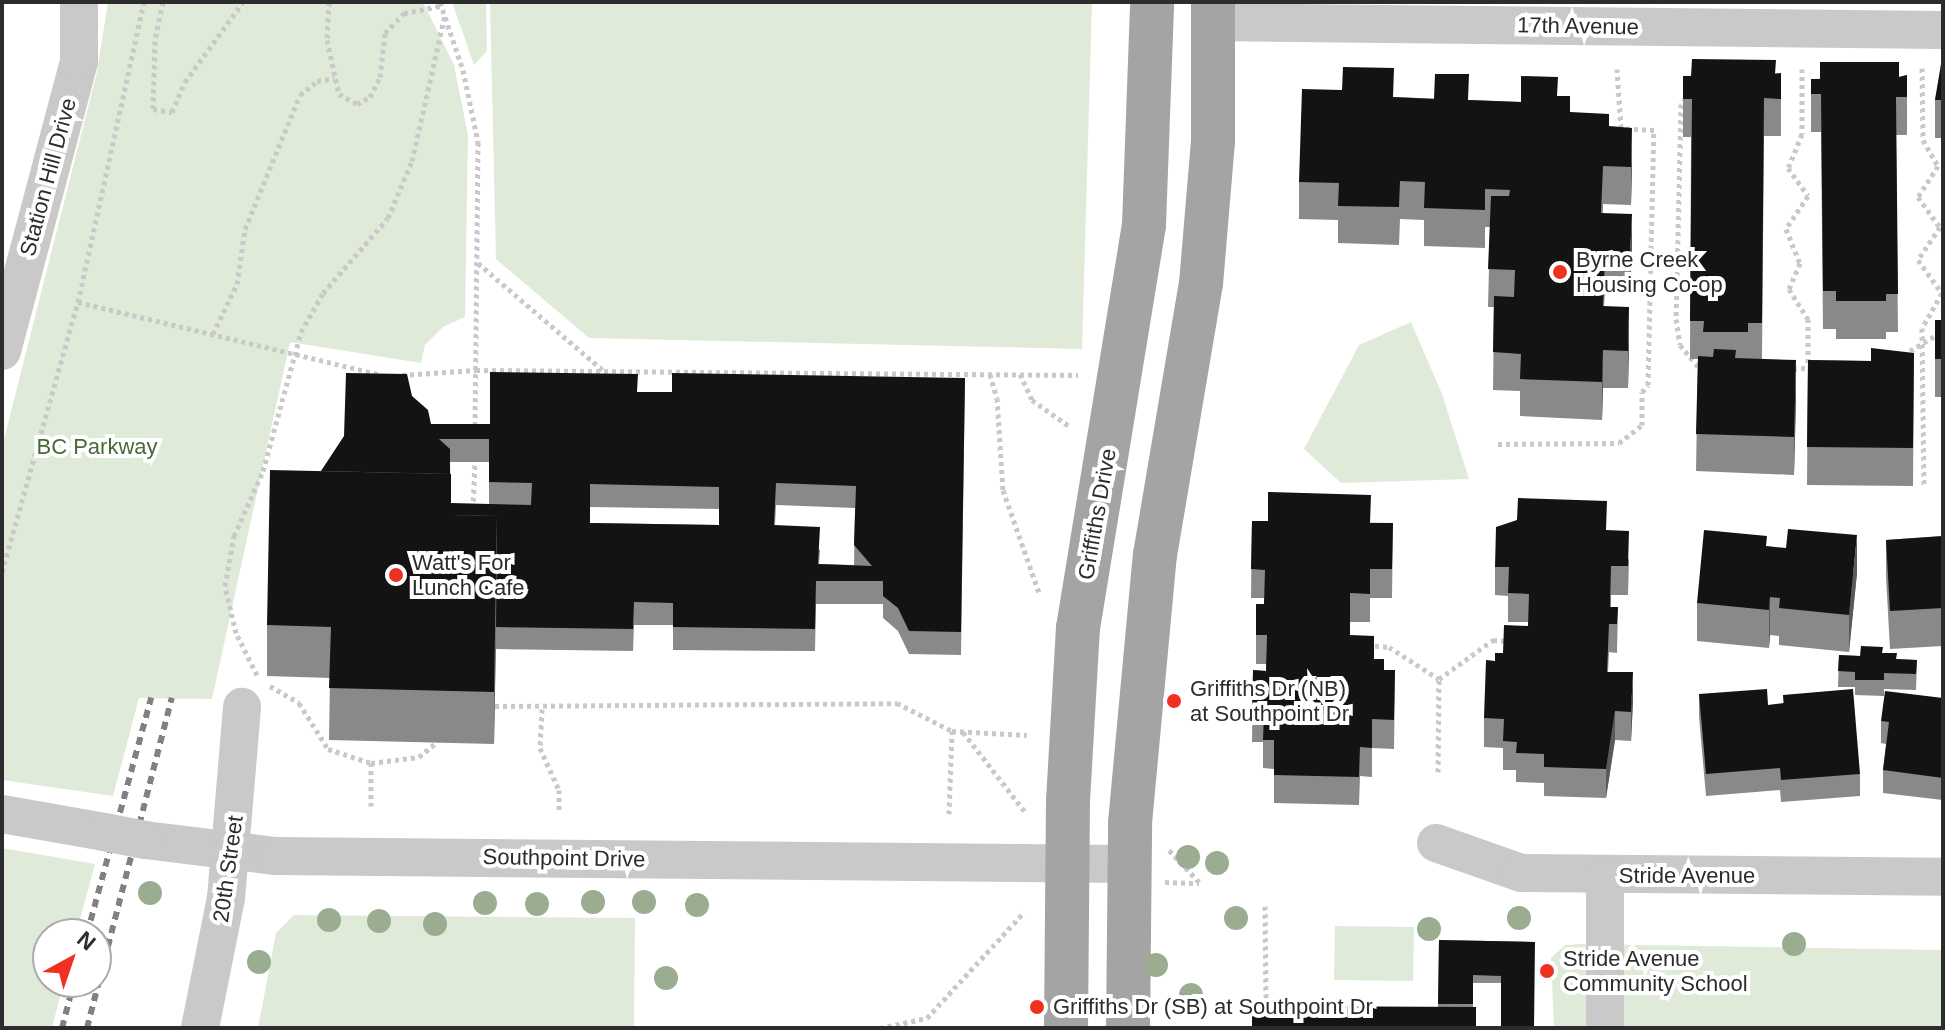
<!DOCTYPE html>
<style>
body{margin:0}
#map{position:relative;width:1945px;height:1030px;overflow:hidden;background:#fff;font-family:Arial,sans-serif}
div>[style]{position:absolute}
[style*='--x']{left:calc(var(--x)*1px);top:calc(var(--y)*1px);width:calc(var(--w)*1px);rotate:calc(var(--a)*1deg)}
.green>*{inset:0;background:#dfebd8}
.path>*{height:5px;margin-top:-2.5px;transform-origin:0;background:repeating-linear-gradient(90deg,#c9c9c9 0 4px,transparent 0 8px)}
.minor>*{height:38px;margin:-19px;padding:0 19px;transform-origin:19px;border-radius:19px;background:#c9c9c9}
.major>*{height:44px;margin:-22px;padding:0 22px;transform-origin:22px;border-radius:22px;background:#a4a4a4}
.rail>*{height:6px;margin-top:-3px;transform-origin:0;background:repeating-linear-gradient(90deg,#818181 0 8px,transparent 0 14px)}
.minor-bridge>*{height:38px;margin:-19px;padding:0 19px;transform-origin:19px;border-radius:19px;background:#c9c9c9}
.trees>*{width:24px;height:24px;margin:-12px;border-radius:50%;background:#9aad91}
.wall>*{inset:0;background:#898989}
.shaded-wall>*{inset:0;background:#5a5a5a}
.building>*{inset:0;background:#131313}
.dots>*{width:22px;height:22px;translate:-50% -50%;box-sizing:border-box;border:4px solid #fff;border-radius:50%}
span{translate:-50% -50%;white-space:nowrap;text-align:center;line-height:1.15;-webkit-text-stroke:8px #fff;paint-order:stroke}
.street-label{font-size:22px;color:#2c2c2c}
.poi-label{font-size:22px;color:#2c2c2c}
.left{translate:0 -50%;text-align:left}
.park-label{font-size:22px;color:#476a37}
.frame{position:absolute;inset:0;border:4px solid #2c2c2c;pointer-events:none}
.north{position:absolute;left:32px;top:918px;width:80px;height:80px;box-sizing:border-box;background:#fff;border:2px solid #ababab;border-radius:50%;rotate:40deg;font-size:22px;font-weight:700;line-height:32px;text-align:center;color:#2c2c2c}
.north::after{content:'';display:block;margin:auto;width:28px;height:36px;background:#ef3122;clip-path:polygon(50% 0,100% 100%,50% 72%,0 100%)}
</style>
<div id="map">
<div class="green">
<i style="clip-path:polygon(108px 2px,423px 2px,454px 65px,468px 135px,465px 317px,443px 327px,425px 345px,421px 363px,290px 342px,212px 699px,139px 698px,113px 796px,2px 780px,2px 447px,97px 72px)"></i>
<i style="clip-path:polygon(452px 2px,486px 2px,487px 51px,474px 65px)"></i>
<i style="clip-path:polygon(490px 2px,1092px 2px,1082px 349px,589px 338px,496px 259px)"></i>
<i style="clip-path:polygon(1411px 322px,1442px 394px,1469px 479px,1341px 483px,1304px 449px,1359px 345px)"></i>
<i style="clip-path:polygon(2px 848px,95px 864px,76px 934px,48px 934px,48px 982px,64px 982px,52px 1028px,2px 1028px)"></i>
<i style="clip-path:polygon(294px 915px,635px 918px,634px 1028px,258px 1028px,276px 933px)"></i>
<i style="clip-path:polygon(1335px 926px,1414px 927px,1413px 981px,1334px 980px)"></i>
<i style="clip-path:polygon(1581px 944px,1943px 950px,1943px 1028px,1554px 1028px,1551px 958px,1565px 945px)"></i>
</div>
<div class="path">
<i style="--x:163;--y:2;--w:40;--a:102"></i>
<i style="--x:155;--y:41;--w:68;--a:91.7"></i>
<i style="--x:153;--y:109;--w:19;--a:9"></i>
<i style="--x:172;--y:112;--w:33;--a:-67"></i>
<i style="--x:185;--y:82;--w:99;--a:-54.1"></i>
<i style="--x:329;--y:2;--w:38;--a:93"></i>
<i style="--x:327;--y:40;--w:55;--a:77.5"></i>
<i style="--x:339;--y:94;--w:21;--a:29"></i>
<i style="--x:357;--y:104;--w:15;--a:-28"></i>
<i style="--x:370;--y:97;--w:22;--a:-63"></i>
<i style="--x:380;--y:77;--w:44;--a:-83.5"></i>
<i style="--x:385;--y:33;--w:28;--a:-46"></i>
<i style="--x:404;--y:13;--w:38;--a:-11"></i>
<i style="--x:440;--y:2;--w:72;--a:71.3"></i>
<i style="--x:463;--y:70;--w:74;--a:78.2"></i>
<i style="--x:478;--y:142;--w:286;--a:90.6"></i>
<i style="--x:1922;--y:68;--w:72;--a:89.2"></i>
<i style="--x:1923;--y:140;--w:30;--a:60"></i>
<i style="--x:1938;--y:166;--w:37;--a:123"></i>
<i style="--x:1918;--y:197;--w:37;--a:54"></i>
<i style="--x:1940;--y:227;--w:40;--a:124"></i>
<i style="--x:1918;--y:260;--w:41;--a:54"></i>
<i style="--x:1942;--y:293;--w:40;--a:119.7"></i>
<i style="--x:1922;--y:328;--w:158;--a:89.3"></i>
<i style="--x:1802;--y:69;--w:65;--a:90"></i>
<i style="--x:1802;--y:134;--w:37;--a:112"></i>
<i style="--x:1788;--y:168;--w:34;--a:54"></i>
<i style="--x:1808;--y:196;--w:40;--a:124"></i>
<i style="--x:1786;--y:229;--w:37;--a:68"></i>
<i style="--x:1800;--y:263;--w:28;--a:113"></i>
<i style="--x:1789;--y:289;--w:36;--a:58"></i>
<i style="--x:1808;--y:319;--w:47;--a:90"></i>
<i style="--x:1686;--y:98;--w:8;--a:130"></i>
<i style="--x:1681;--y:104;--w:215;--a:91.3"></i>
<i style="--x:1676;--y:319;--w:26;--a:81"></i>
<i style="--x:1680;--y:345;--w:33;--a:50"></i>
<i style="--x:478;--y:263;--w:166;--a:40.6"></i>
<i style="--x:78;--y:302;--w:308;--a:13.5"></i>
<i style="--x:213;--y:334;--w:55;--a:-64.4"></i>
<i style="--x:237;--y:284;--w:56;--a:-81.7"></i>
<i style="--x:245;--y:229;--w:145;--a:-67.7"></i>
<i style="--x:300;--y:95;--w:22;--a:-39"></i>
<i style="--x:317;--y:81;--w:18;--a:-9"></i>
<i style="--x:1903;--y:355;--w:47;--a:-31"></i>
<i style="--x:1793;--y:369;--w:22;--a:-5"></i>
<i style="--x:990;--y:374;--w:25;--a:74"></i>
<i style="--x:997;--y:398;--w:92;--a:86.3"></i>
<i style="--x:1003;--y:490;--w:109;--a:70.7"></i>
<i style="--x:1020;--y:374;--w:29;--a:65"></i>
<i style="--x:1032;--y:400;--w:45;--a:35.1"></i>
<i style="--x:402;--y:375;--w:74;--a:-3.9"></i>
<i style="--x:476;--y:370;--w:602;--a:0.48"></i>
<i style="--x:1498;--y:444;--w:121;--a:-0.5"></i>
<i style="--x:1619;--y:443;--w:29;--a:-38"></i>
<i style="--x:1642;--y:425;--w:33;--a:-90"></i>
<i style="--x:1642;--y:392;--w:9;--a:-49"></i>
<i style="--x:1648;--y:385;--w:255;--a:-88.7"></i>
<i style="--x:1654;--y:130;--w:33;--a:-177"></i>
<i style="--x:1621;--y:128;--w:59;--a:-93.9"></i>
<i style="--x:473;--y:509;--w:47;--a:-87.6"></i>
<i style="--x:2;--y:572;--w:280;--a:-74.3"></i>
<i style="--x:78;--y:302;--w:307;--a:-77.6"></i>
<i style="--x:1367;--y:645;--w:22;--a:5"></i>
<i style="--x:1389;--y:647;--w:59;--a:32.6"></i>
<i style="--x:1439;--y:679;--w:67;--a:-35.8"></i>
<i style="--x:1493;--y:640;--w:15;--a:4"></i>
<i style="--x:257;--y:675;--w:47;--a:-116.6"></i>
<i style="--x:236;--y:633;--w:48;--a:-103.2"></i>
<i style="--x:225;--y:586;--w:51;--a:-79.8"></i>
<i style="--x:234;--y:536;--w:71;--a:-66"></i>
<i style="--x:263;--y:471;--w:144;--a:-74.7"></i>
<i style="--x:301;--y:332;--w:45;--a:-60.6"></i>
<i style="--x:323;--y:293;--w:99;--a:-49.1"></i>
<i style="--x:388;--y:218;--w:62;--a:-67.2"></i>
<i style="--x:412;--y:161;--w:151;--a:-77.3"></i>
<i style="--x:270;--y:686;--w:34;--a:30"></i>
<i style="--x:299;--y:703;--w:54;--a:57.8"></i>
<i style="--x:328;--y:749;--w:45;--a:18"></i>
<i style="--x:371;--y:763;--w:48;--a:-7.1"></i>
<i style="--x:419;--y:757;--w:23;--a:-40"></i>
<i style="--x:495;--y:706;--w:402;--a:-0.4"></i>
<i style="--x:897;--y:703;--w:62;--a:27"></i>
<i style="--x:952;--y:731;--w:75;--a:3.1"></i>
<i style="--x:542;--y:709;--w:39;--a:93"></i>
<i style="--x:540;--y:748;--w:46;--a:65.7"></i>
<i style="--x:559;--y:790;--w:20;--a:90"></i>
<i style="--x:963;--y:732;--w:103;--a:52.1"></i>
<i style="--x:1438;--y:772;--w:93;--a:-89.4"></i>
<i style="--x:371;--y:806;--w:43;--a:-90"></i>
<i style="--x:949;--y:814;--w:83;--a:-87.9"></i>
<i style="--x:1169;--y:850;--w:45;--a:46.8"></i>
<i style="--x:1165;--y:882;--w:34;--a:2"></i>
<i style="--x:1265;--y:906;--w:95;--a:89.4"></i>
<i style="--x:880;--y:1028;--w:48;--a:-12"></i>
<i style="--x:927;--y:1018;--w:144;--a:-47.5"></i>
</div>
<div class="minor">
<i style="--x:1213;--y:22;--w:730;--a:0.63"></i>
<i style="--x:2;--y:351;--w:300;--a:-75.1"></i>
<i style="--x:79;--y:61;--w:59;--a:-90"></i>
<i style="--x:2;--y:814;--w:104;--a:10"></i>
<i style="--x:145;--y:840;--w:132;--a:7"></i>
<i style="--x:276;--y:856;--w:854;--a:0.54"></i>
<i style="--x:1436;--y:843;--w:90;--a:19.4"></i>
<i style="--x:1521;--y:873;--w:422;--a:0.5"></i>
<i style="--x:200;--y:1028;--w:133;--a:-78.7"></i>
<i style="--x:226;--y:898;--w:192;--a:-85.2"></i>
<i style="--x:1605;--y:1028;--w:153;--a:-90"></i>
</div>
<div class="major">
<i style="--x:1066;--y:1028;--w:227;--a:-89.5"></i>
<i style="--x:1068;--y:801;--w:173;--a:-86.7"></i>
<i style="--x:1078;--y:628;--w:408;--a:-80.7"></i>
<i style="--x:1144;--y:225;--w:223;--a:-87.9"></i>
<i style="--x:1128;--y:1028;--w:205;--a:-89.4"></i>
<i style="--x:1130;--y:823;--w:269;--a:-84.7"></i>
<i style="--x:1155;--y:555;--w:275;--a:-80.4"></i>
<i style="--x:1201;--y:284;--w:144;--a:-85.2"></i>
<i style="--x:1213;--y:141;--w:139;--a:-90"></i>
</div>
<div class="rail">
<i style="--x:87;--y:934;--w:245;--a:-74.8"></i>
<i style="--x:62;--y:1028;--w:48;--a:-75.4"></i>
<i style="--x:87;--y:1028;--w:341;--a:-75.6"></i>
</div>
<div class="minor-bridge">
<i style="--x:104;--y:832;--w:42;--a:11"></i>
</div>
<div class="trees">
<i style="left:1188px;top:857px"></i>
<i style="left:1217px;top:863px"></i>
<i style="left:150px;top:893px"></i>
<i style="left:593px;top:902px"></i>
<i style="left:644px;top:902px"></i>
<i style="left:485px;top:903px"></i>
<i style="left:537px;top:904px"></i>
<i style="left:697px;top:905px"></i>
<i style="left:1236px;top:918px"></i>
<i style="left:1519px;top:918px"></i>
<i style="left:329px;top:920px"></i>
<i style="left:379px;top:921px"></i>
<i style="left:435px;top:924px"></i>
<i style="left:1429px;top:929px"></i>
<i style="left:1794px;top:944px"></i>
<i style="left:259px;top:962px"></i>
<i style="left:1156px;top:965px"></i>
<i style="left:666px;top:978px"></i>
<i style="left:1191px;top:995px"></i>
</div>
<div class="wall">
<i style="clip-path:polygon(1943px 58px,1943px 138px,1935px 138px,1935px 100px)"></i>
<i style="clip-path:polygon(1781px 73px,1781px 136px,1764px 136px,1762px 359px,1796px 398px,1794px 475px,1696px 471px,1698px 359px,1690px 359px,1691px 137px,1683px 137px,1683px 76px)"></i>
<i style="clip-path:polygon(1907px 75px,1907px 135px,1896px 135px,1898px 332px,1886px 332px,1886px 339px,1836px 339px,1836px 329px,1823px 329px,1821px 132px,1811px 132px,1811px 79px,1899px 77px)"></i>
<i style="clip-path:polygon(1342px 90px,1394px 97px,1521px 102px,1558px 96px,1570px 112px,1609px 126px,1632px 165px,1631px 205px,1603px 204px,1603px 213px,1632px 251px,1630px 294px,1605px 293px,1604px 306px,1629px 344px,1628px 388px,1603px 388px,1602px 420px,1520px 416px,1520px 391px,1493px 390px,1494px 307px,1488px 307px,1490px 227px,1485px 227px,1485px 248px,1424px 246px,1424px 220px,1400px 219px,1399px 245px,1338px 243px,1338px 220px,1299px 219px,1299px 182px)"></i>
<i style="clip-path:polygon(1935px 320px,1943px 320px,1943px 397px,1935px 397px)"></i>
<i style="clip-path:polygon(1914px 353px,1913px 486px,1807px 485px,1808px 360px,1871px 361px)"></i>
<i style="clip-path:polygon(evenodd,965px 378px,961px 655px,909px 654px,898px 631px,883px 618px,883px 604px,816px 604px,815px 651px,673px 650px,673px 625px,634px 625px,633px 651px,496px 649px,496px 643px,494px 744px,329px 740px,330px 678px,267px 676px,267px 625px,321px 471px,412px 396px,431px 424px,490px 424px,638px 392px,672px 392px,965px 378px,450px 462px,489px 462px,489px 504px,451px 504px,450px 462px,965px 378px,776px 505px,855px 508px,854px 565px,819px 564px,820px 550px,775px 525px,776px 505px,965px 378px,590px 507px,719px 509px,719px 525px,590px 523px,590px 507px)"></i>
<i style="clip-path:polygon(1252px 521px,1393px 523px,1392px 598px,1370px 598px,1370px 622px,1350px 622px,1350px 635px,1384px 670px,1395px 670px,1394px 749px,1372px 748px,1372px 777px,1360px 776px,1359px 805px,1274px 803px,1274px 769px,1263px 768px,1263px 742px,1252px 742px,1253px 670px,1266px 671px,1266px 664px,1256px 664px,1256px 604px,1264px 604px,1264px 598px,1251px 598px)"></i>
<i style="clip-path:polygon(1607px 530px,1629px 560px,1628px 595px,1611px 595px,1611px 607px,1618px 607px,1617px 653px,1609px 652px,1608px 672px,1633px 701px,1631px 741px,1615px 740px,1606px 798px,1544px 796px,1544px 783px,1516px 782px,1516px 770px,1503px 770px,1503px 748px,1484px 747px,1484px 718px,1495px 661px,1528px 626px,1528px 622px,1508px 622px,1508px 596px,1495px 595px,1495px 567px)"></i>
<i style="clip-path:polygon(1943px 536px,1943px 646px,1890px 649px,1886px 577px,1886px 540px)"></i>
<i style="clip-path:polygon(1767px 546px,1857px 573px,1849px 652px,1779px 645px,1779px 636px,1770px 635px,1769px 648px,1697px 641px,1697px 603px)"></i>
<i style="clip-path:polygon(1883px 653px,1897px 659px,1917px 660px,1916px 690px,1884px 689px,1884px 696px,1855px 695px,1855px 687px,1838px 687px,1839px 655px,1860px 656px)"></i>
<i style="clip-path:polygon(1699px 694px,1768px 705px,1783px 704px,1783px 695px,1860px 774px,1860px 796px,1781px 802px,1780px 790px,1706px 796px,1699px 717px)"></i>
<i style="clip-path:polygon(1943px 698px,1943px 800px,1883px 793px,1883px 770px,1886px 744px,1881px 743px,1881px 721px)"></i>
<i style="clip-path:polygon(1439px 940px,1535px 942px,1501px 983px,1473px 983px,1473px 1007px,1438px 1007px)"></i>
</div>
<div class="shaded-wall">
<i style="clip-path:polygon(1632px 128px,1632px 165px,1631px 205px,1631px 167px)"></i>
<i style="clip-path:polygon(1632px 214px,1632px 251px,1630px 294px,1630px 256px)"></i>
<i style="clip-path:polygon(1629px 307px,1629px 344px,1628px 388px,1628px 351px)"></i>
<i style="clip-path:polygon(1603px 350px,1603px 388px,1602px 420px,1602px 382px)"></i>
<i style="clip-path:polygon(1796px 360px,1796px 398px,1794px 475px,1794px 437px)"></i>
<i style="clip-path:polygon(1857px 535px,1857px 573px,1849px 652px,1849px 615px)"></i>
<i style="clip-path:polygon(497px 567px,494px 744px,494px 692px)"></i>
<i style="clip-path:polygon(1770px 597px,1770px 635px,1769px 648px,1769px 610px)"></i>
<i style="clip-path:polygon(1633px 672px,1633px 701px,1631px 741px,1631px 712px)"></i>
<i style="clip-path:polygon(1615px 711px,1615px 740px,1606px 798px,1606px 769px)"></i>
</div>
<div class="building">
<i style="clip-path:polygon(1942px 58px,1943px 58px,1943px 100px,1935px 100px)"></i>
<i style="clip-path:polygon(1692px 59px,1776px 60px,1775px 74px,1781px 73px,1781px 99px,1764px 98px,1762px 323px,1748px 323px,1748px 332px,1703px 332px,1704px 321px,1690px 321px,1692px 99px,1683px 99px,1683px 76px,1691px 76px)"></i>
<i style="clip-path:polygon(1820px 62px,1899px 62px,1899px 77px,1907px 75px,1907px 97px,1896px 97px,1898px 294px,1886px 294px,1886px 301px,1836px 301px,1836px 291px,1823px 291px,1821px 94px,1811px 94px,1811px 79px,1820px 79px)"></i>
<i style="clip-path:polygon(1343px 67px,1394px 68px,1393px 97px,1434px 99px,1435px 74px,1469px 74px,1468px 100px,1521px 102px,1521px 76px,1558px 77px,1557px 96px,1570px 96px,1570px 112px,1609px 114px,1609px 126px,1632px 128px,1631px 167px,1603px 166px,1601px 213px,1632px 214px,1630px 256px,1605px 255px,1603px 306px,1629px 307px,1628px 351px,1603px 350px,1602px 382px,1520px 379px,1521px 354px,1493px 352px,1494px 296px,1514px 297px,1515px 270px,1488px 269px,1491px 196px,1509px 196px,1510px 190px,1485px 189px,1485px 210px,1424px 208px,1425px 182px,1400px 181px,1399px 207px,1338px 206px,1339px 183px,1299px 182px,1302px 89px,1342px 90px)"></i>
<i style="clip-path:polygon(1935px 320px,1943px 320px,1943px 359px,1935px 359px)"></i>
<i style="clip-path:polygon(1871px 348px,1914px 353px,1913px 448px,1807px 447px,1808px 360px,1871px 361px)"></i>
<i style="clip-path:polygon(1714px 349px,1736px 350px,1735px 358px,1796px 360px,1794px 437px,1696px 434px,1698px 356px,1713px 357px)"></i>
<i style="clip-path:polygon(evenodd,490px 372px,638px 374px,637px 392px,672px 392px,672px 373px,965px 378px,961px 632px,909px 631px,898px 608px,883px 596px,883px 581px,816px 581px,815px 629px,673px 627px,673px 603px,634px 602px,633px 629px,496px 627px,497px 516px,451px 515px,451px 503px,531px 505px,532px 483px,489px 482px,489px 439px,439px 439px,450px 449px,450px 474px,321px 471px,344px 436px,346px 373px,407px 374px,412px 396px,428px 410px,431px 424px,490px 424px,490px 372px,776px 483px,856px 486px,854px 545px,872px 566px,818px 564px,820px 527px,774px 525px,776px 483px,490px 372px,590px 484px,719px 487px,719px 525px,590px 523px,590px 484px)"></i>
<i style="clip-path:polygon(270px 470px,451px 474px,451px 515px,497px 516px,494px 692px,329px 688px,331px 627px,267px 625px)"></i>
<i style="clip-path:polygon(1268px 492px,1371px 495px,1370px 523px,1393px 523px,1392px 569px,1370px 569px,1370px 594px,1350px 593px,1350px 635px,1374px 636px,1374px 659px,1384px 659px,1384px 670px,1395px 670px,1394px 720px,1372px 719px,1372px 748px,1360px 747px,1359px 777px,1274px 775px,1274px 740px,1263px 740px,1264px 714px,1252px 713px,1253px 670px,1266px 671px,1267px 635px,1256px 635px,1256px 604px,1264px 604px,1265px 570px,1251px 569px,1252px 521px,1268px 521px)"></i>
<i style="clip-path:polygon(1518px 498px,1607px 501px,1606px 530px,1629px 531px,1628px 566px,1611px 566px,1610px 607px,1618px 607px,1617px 624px,1609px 624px,1607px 672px,1633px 672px,1631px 712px,1615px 711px,1606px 769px,1544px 767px,1544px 754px,1516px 753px,1517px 742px,1503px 741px,1504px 719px,1484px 718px,1486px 660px,1495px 661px,1495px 653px,1503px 653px,1504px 625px,1528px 626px,1529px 594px,1508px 593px,1509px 567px,1495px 567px,1496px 527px,1517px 520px)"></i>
<i style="clip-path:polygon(1788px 529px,1857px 535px,1849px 615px,1779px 608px,1780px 598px,1770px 597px,1769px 610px,1697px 603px,1704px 530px,1767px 536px,1766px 546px,1786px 548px)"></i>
<i style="clip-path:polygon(1943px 536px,1943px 608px,1890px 611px,1886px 540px)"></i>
<i style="clip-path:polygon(1861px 646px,1883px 647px,1882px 653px,1897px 653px,1896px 659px,1917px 660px,1916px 674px,1884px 673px,1884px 680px,1855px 680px,1855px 672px,1838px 671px,1839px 655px,1860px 656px)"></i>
<i style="clip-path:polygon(1767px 689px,1768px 705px,1784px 703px,1783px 695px,1853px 689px,1860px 774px,1781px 780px,1780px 768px,1706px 774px,1699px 694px)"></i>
<i style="clip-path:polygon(1885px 691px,1943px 698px,1943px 778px,1883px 770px,1889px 722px,1881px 721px)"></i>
<i style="clip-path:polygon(1439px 940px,1535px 942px,1534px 1028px,1501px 1028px,1501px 976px,1473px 975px,1473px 1004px,1438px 1004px)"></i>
<i style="clip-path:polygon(1252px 1006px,1476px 1007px,1476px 1028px,1252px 1028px)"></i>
</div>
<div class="dots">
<i style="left:1560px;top:272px;background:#ef3122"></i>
<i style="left:396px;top:575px;background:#ef3122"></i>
<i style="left:1174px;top:701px;background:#ef3122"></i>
<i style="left:1547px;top:971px;background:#ef3122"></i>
<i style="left:1037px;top:1007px;background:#ef3122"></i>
</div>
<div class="street-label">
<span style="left:1578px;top:26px;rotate:1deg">17th Avenue</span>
<span style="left:48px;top:177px;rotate:-75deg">Station Hill Drive</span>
<span style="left:1097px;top:514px;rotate:-80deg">Griffiths Drive</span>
<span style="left:564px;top:858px;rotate:1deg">Southpoint Drive</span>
<span style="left:228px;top:869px;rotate:-82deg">20th Street</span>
<span style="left:1687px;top:876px">Stride Avenue</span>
</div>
<div class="poi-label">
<span class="left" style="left:1576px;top:272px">Byrne Creek<br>Housing Co-op</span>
<span class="left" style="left:412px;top:575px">Watt's For<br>Lunch Cafe</span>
<span class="left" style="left:1190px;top:701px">Griffiths Dr (NB)<br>at Southpoint Dr</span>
<span class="left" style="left:1563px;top:971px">Stride Avenue<br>Community School</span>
<span class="left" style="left:1053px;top:1007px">Griffiths Dr (SB) at Southpoint Dr</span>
</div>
<div class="park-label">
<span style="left:97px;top:447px">BC Parkway</span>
</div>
<div class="frame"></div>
<div class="north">N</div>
</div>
